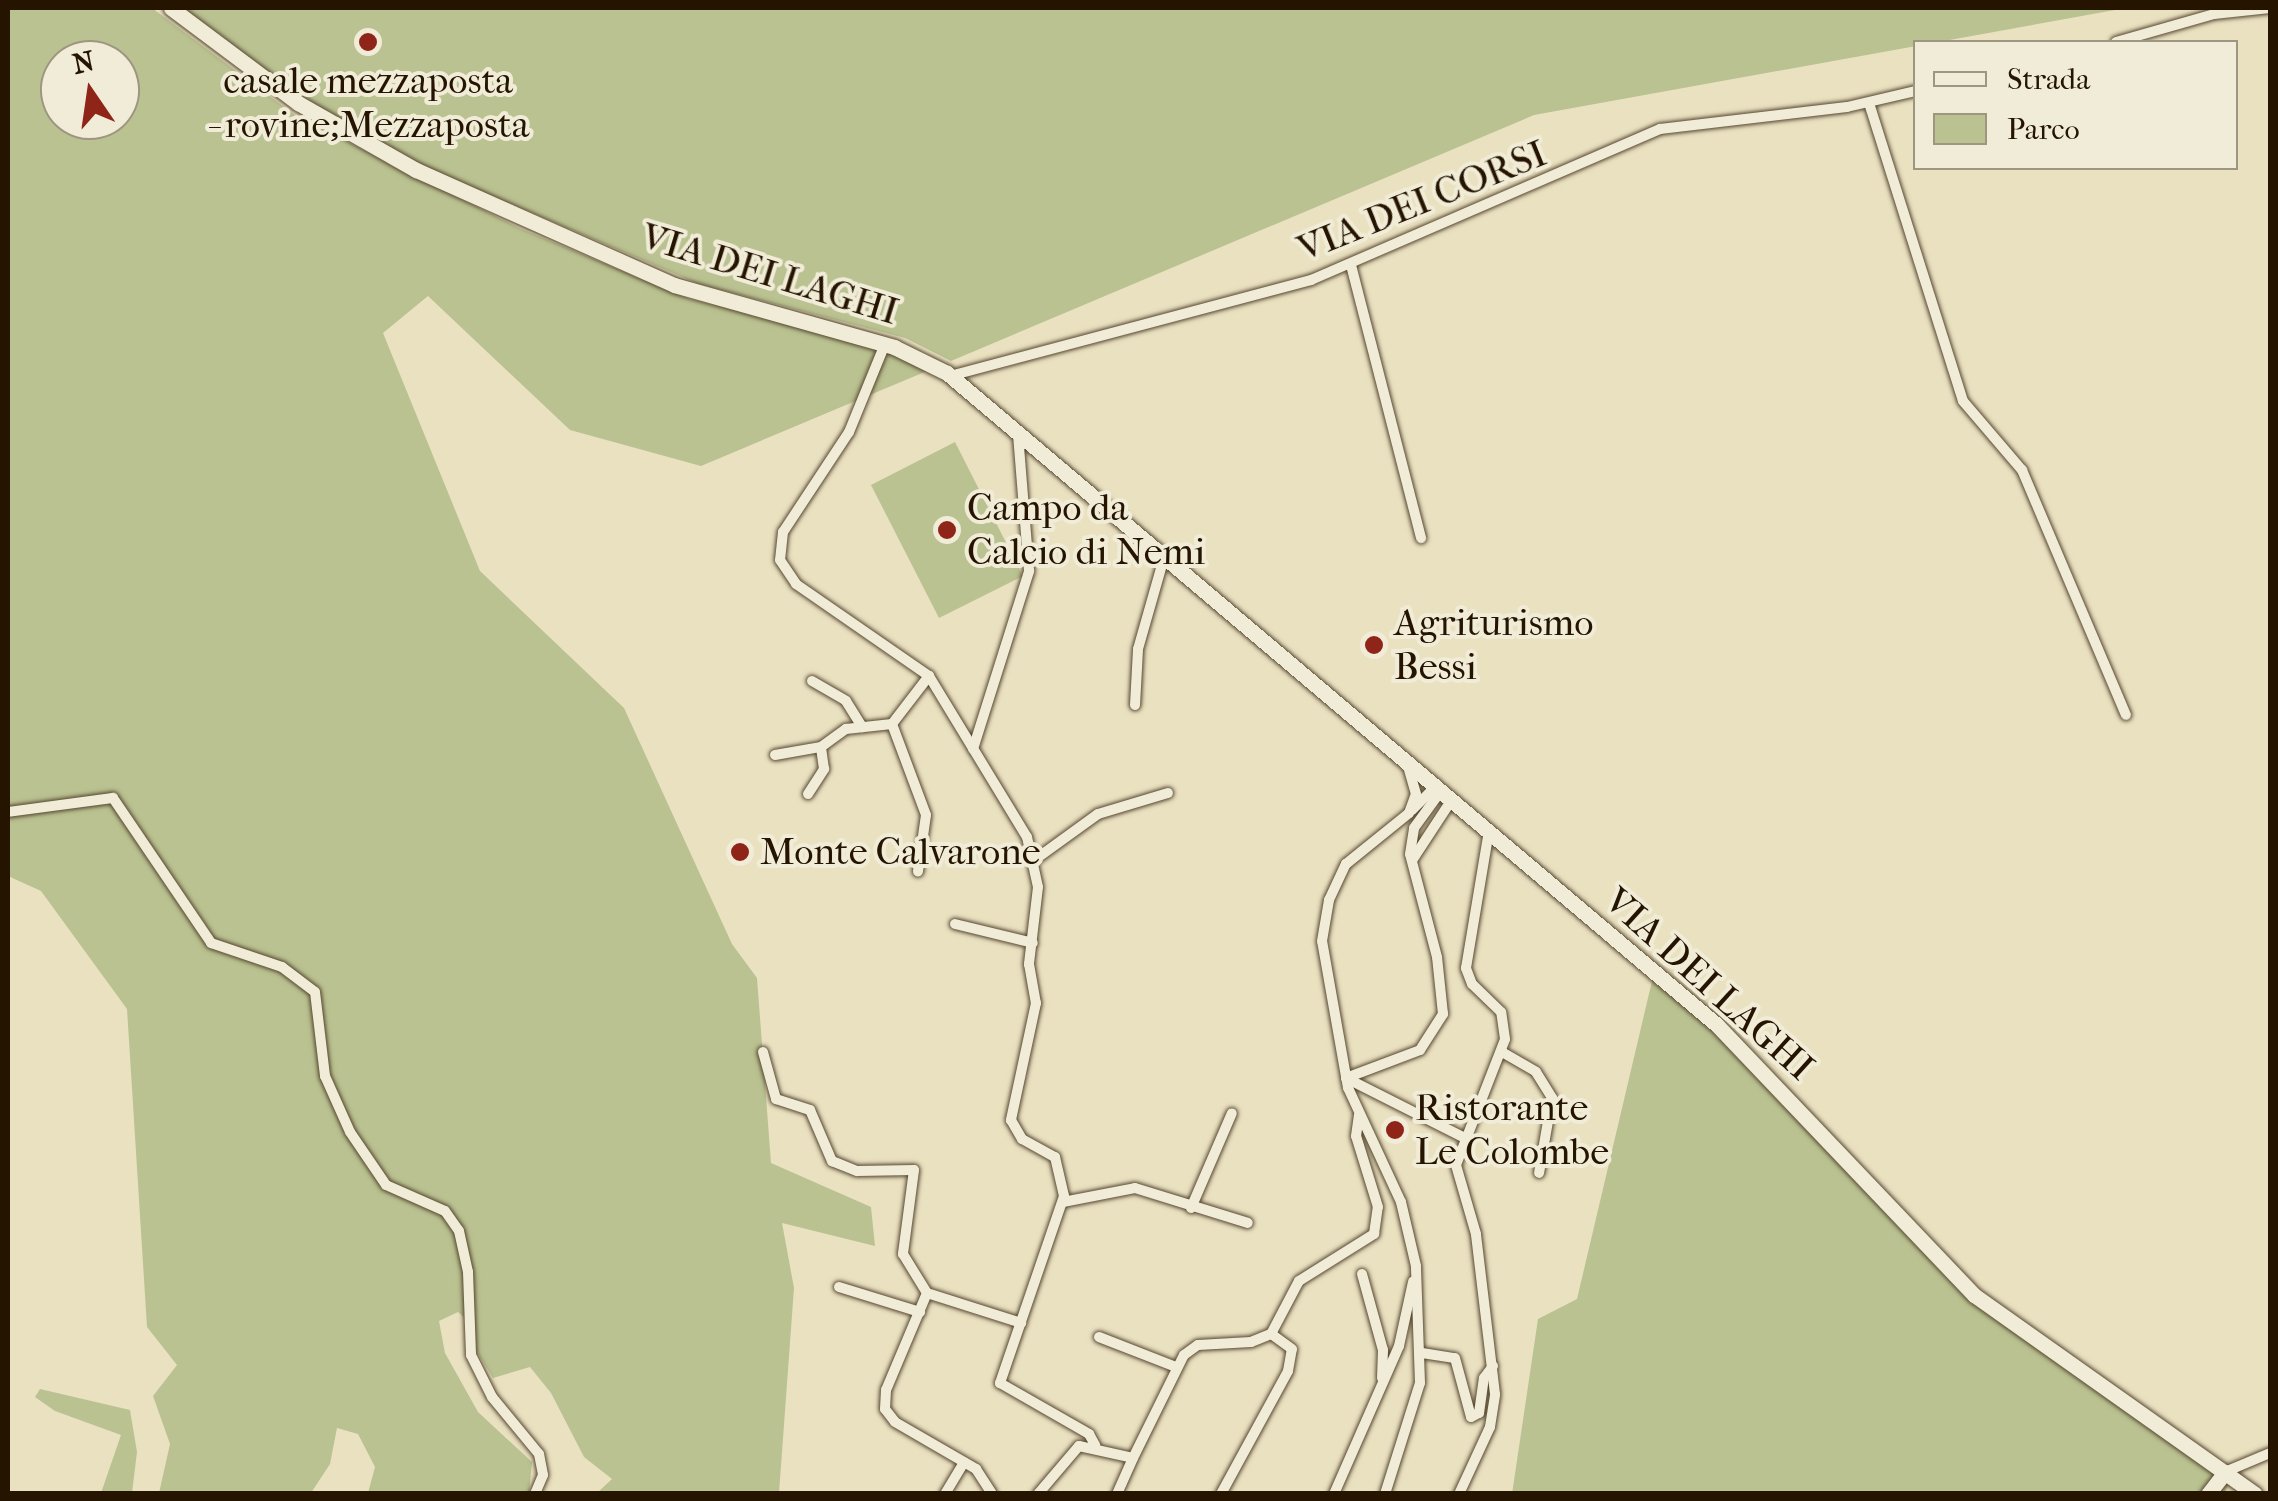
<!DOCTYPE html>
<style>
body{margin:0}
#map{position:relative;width:2278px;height:1501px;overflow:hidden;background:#eae1c1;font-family:"IM FELL French Canon",serif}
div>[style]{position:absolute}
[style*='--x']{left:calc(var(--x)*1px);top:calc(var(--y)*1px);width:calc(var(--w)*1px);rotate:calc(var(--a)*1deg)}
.green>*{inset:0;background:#bac291}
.roads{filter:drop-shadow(0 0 2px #564730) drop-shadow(0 0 2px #564730)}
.street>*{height:10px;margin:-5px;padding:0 5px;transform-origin:5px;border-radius:5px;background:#f1ecd7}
.secondary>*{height:15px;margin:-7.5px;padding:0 7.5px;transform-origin:7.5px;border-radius:7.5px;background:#f1ecd7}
.dots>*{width:28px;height:28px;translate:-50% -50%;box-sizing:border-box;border:5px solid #f1ecd7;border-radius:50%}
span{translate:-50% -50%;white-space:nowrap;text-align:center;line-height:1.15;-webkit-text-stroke:8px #f1ecd7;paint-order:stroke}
.poi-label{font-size:38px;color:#241400}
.left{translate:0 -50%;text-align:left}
.street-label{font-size:38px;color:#241400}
.frame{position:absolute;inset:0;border:10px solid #241400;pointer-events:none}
.legend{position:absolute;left:1913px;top:40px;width:325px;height:130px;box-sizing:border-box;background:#f1ecd7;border:2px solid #9f9681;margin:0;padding:12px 18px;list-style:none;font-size:30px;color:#241400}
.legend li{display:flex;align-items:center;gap:20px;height:50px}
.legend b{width:50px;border:2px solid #9f9681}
.north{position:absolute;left:40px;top:40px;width:100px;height:100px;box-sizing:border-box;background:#f1ecd7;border:2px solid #9f9681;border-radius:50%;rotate:347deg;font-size:28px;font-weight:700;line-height:40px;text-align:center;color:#241400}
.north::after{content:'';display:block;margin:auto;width:35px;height:45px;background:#8f2418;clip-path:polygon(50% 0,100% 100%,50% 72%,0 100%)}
</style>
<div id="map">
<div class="green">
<i style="clip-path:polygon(evenodd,8px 8px,152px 8px,296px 116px,519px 228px,689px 299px,867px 343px,927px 371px,701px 466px,570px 430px,428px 296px,383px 333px,480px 571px,624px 708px,732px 944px,757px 978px,771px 1163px,871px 1207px,875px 1246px,782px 1223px,794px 1288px,779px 1493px,597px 1493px,612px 1479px,584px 1457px,551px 1393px,530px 1367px,493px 1378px,469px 1339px,469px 1322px,458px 1312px,439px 1321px,445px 1353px,478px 1412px,532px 1462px,529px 1493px,368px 1493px,375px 1467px,358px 1434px,337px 1428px,330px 1464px,311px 1493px,159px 1493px,170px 1444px,153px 1396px,177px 1365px,147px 1327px,127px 1009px,41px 891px,8px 876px,8px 8px,60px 60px,120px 60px,120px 120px,60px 120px,60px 60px)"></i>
<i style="clip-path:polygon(181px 8px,2126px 8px,1534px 115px,951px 361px,905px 338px,699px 284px,427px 168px,301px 98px)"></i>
<i style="clip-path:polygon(955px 442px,1023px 576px,939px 618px,871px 485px)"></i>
<i style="clip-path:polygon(1652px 981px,1713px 1028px,1950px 1281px,2229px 1479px,2225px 1494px,1512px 1494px,1538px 1319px,1577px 1299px)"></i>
<i style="clip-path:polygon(40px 1389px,130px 1410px,137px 1452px,132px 1493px,101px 1493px,121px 1435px,55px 1411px,35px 1397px)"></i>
</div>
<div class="roads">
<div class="street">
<i style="--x:2116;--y:42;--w:102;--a:-15.9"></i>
<i style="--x:2214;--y:14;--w:56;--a:-6.1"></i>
<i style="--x:1869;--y:103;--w:312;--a:72.5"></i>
<i style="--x:1963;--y:401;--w:91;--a:49.5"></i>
<i style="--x:2022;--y:470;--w:266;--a:67"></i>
<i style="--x:1351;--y:265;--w:282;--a:75.6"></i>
<i style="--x:885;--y:344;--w:95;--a:112.2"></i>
<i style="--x:849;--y:432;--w:120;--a:123.4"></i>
<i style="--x:783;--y:532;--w:28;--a:96"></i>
<i style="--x:780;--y:560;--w:29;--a:56"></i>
<i style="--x:796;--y:584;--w:162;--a:34.7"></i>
<i style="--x:929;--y:676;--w:188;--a:58.7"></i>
<i style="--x:1027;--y:837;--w:51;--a:77.6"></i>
<i style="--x:1038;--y:887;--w:78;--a:96.7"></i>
<i style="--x:1029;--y:964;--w:40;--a:80"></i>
<i style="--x:1036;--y:1003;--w:120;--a:102.1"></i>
<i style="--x:1011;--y:1120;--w:22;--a:60"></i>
<i style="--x:1022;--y:1139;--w:38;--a:29"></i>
<i style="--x:1055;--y:1157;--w:40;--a:77"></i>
<i style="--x:1064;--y:1196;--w:198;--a:108.9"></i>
<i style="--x:1000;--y:1383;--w:103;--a:29.8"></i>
<i style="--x:1089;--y:1434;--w:13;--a:61"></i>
<i style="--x:950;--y:376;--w:374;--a:-14.9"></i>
<i style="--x:1311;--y:280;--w:380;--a:-23.4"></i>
<i style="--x:1660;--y:129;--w:188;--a:-6.7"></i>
<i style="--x:1847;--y:107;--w:71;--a:-13.1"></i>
<i style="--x:812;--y:681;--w:39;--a:30"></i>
<i style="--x:846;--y:701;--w:31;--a:58"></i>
<i style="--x:1135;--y:705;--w:56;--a:-86.9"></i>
<i style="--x:1138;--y:649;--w:95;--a:-74.1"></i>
<i style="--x:892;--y:724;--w:97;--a:69.5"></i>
<i style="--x:926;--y:815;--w:57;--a:98.1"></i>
<i style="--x:892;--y:724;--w:61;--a:-52.4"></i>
<i style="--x:973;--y:749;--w:187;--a:-72.5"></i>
<i style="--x:1029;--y:571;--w:137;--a:-94.6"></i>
<i style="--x:775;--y:755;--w:47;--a:-9.9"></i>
<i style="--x:821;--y:747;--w:31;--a:-36"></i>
<i style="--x:846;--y:729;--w:46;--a:-6.2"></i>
<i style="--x:808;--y:794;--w:30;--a:-57"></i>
<i style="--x:824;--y:769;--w:22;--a:-98"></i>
<i style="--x:1412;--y:810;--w:28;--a:-45"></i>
<i style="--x:8;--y:812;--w:106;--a:-7.6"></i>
<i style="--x:113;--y:798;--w:175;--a:55.9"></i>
<i style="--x:211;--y:943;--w:75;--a:18.7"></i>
<i style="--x:282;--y:967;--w:41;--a:37.1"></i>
<i style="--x:315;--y:992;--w:85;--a:83.2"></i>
<i style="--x:325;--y:1076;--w:61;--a:65.9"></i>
<i style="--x:350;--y:1132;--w:64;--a:55.8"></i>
<i style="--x:386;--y:1185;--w:64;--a:23.8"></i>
<i style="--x:445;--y:1211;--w:24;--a:55"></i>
<i style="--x:459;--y:1231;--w:42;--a:77.6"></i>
<i style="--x:468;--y:1272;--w:83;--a:87.9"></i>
<i style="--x:471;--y:1355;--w:47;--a:63.4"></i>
<i style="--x:492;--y:1397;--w:74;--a:50.5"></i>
<i style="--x:539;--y:1454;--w:21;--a:79"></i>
<i style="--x:543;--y:1475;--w:21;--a:113"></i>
<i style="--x:1413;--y:859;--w:66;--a:-56.8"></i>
<i style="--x:1033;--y:861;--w:80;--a:-35.9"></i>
<i style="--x:1098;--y:814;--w:73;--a:-16.7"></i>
<i style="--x:955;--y:924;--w:80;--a:13.7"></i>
<i style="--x:763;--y:1052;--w:49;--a:74.5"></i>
<i style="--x:776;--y:1099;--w:36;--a:18"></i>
<i style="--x:810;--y:1110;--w:56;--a:66.7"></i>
<i style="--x:832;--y:1161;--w:27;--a:22"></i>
<i style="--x:857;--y:1171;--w:57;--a:-1"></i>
<i style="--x:914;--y:1170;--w:85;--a:97.5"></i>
<i style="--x:903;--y:1254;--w:46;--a:58.4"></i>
<i style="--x:927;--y:1293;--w:99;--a:17.7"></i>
<i style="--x:1502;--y:1052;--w:39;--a:30"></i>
<i style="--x:1536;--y:1072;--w:31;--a:58"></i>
<i style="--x:1552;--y:1098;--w:76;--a:99.8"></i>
<i style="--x:1346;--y:1078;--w:79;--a:-20.7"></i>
<i style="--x:1420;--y:1050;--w:43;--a:-57.4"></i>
<i style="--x:1443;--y:1014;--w:57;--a:-96"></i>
<i style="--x:1437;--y:957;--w:106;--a:-104.7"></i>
<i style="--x:1410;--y:854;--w:26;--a:-81"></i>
<i style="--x:1414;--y:828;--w:41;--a:-54"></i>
<i style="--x:1346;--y:1078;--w:131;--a:26.8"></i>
<i style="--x:1063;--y:1202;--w:73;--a:-11"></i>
<i style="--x:1135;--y:1188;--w:118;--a:17.2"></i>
<i style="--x:1191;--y:1208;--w:103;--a:-66.7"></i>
<i style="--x:1362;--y:1274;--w:79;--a:74.6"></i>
<i style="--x:1383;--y:1350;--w:28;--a:92"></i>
<i style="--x:839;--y:1287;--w:85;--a:17.2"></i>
<i style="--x:927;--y:1293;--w:105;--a:112.9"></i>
<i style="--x:886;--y:1390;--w:19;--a:93"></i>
<i style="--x:885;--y:1409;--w:16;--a:52"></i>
<i style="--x:895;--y:1422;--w:94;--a:30.1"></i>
<i style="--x:976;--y:1469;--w:30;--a:57"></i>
<i style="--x:1099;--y:1337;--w:83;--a:21.3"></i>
<i style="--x:1422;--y:1353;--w:33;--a:9"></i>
<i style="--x:1455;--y:1358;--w:61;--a:74.8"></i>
<i style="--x:1471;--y:1417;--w:9;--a:-27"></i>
<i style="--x:1479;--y:1413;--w:35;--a:-82"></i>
<i style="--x:1484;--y:1378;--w:15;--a:-53"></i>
<i style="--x:2225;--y:1472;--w:49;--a:-22.9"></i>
<i style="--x:945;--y:1494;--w:37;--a:-59"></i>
<i style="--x:1038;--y:1494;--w:63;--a:-49.5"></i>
<i style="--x:1079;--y:1446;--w:55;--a:12.5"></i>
<i style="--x:1133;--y:1458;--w:115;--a:-63.7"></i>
<i style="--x:1184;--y:1355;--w:17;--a:-36"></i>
<i style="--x:1198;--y:1345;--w:53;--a:-3.2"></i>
<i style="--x:1251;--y:1342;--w:22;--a:-22"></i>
<i style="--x:1271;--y:1334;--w:60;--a:-62.2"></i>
<i style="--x:1299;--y:1281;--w:89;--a:-32.1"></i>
<i style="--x:1374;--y:1234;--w:27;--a:-82"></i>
<i style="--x:1378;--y:1207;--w:74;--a:-107.2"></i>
<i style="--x:1356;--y:1136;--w:21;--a:-82"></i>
<i style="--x:1117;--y:1494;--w:39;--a:-66"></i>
<i style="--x:1221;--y:1494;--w:140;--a:-61.4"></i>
<i style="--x:1288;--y:1371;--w:22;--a:-80"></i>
<i style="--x:1292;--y:1349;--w:26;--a:-144"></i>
<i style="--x:1334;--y:1494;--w:162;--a:-66.3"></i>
<i style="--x:1399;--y:1346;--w:66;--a:-77.7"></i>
<i style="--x:1385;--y:1494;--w:116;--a:-72.5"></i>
<i style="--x:1420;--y:1383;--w:117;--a:-92"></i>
<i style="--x:1416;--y:1266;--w:66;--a:-103.2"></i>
<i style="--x:1401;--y:1202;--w:126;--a:-114.9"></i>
<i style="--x:1348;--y:1088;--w:149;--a:-100"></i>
<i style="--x:1322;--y:941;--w:42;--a:-80.3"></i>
<i style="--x:1329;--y:900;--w:40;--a:-65"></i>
<i style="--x:1346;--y:864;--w:81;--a:-39"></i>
<i style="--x:1409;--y:813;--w:20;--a:-70"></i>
<i style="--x:1416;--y:794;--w:26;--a:-106"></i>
<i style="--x:1459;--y:1494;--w:74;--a:-65.2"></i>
<i style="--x:1490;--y:1427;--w:33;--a:-81"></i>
<i style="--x:1495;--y:1394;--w:161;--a:-96.8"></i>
<i style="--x:1476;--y:1234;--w:72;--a:-106.2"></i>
<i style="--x:1456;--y:1165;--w:135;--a:-68.7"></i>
<i style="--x:1505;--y:1039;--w:27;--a:-98"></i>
<i style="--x:1501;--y:1012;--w:40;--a:-136"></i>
<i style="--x:1472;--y:984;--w:17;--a:-111"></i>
<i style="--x:1466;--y:968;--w:134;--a:-80.5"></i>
</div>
<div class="secondary">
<i style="--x:171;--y:8;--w:159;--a:36.8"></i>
<i style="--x:298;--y:103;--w:136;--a:29.6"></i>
<i style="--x:416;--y:170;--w:282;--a:24"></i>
<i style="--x:674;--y:285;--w:229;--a:15.7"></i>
<i style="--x:894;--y:347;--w:59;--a:26.1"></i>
<i style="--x:947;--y:373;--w:1009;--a:40.26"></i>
<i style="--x:1717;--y:1025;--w:373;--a:46.4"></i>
<i style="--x:1974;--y:1295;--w:344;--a:35.3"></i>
<i style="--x:2208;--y:1494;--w:28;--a:-52"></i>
</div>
</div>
<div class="dots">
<i style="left:368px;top:42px;background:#8f2418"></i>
<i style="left:947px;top:530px;background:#8f2418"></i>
<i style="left:1374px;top:645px;background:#8f2418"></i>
<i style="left:740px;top:852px;background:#8f2418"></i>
<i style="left:1395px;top:1130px;background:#8f2418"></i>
</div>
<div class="poi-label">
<span style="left:368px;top:103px">casale mezzaposta<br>- rovine;Mezzaposta</span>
<span class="left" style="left:967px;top:530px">Campo da<br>Calcio di Nemi</span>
<span class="left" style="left:1394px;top:645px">Agriturismo<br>Bessi</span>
<span class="left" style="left:760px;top:852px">Monte Calvarone</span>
<span class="left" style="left:1415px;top:1130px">Ristorante<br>Le Colombe</span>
</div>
<div class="street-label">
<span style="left:1422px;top:201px;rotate:-22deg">VIA DEI CORSI</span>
<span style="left:770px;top:274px;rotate:17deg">VIA DEI LAGHI</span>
<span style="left:1709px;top:984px;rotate:42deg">VIA DEI LAGHI</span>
</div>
<div class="frame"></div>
<ul class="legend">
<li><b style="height:12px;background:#f1ecd7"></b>Strada</li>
<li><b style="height:28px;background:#bac291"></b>Parco</li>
</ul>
<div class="north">N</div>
</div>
